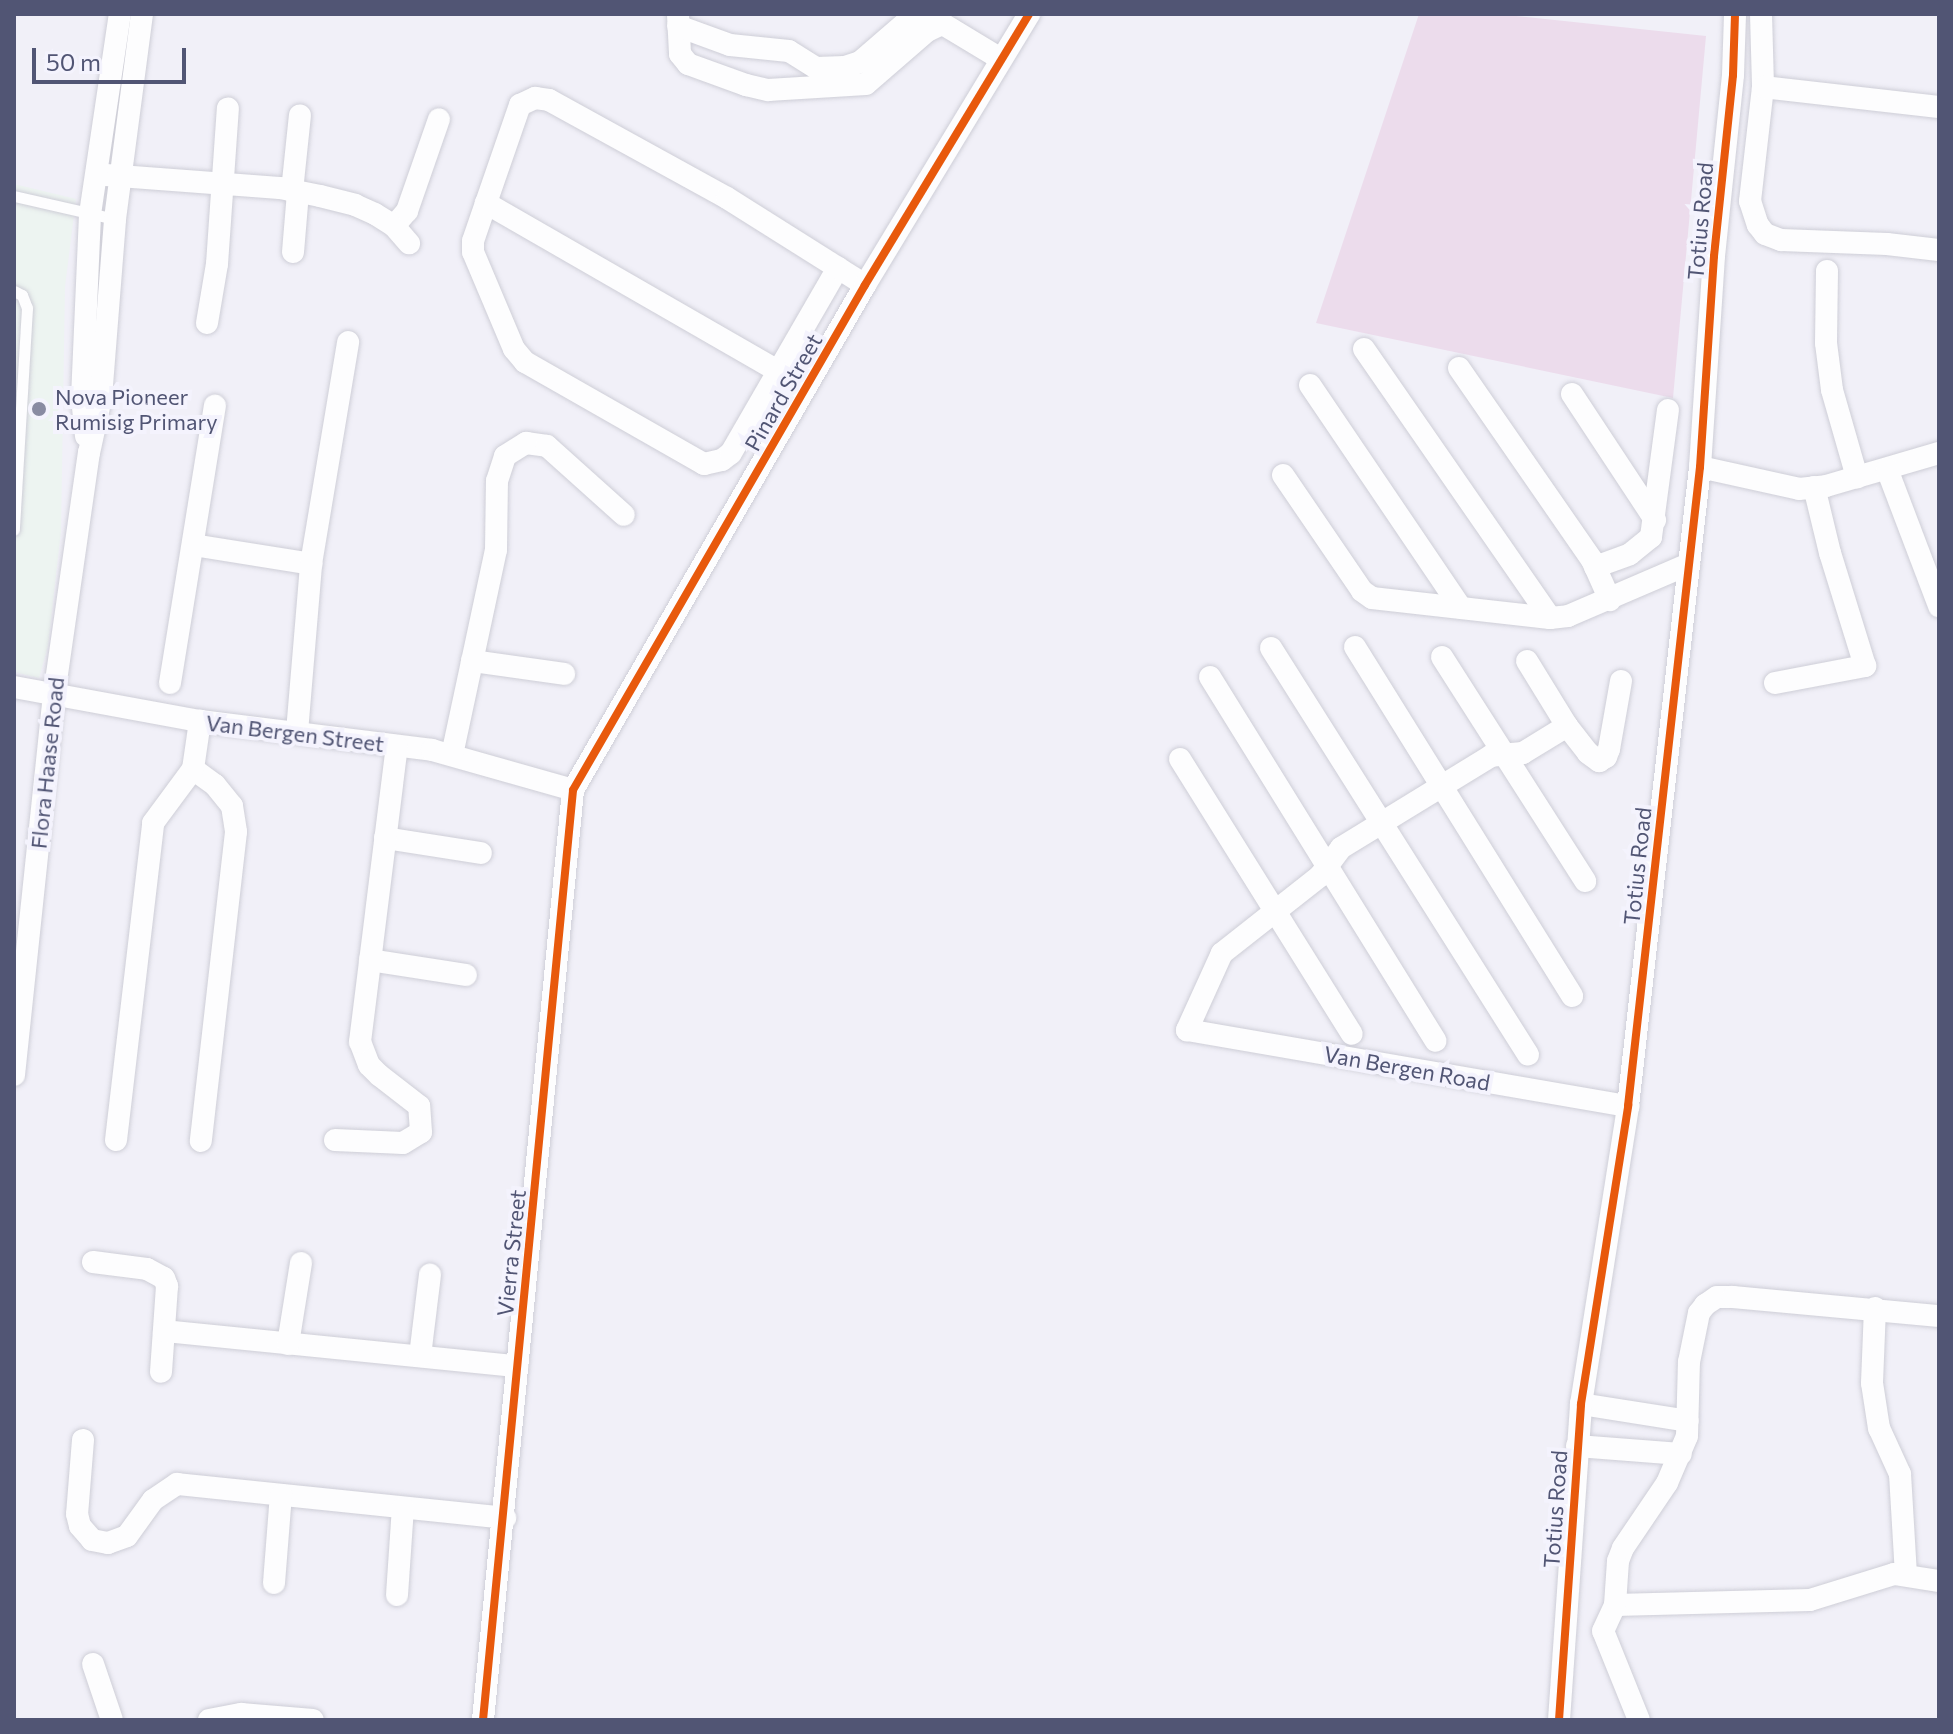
<!DOCTYPE html>
<style>
body{margin:0}
#map{position:relative;width:1953px;height:1734px;overflow:hidden;background:#f1f0f8;font-family:Commissioner,sans-serif}
div>[style]{position:absolute}
[style*='--x']{left:calc(var(--x)*1px);top:calc(var(--y)*1px);width:calc(var(--w)*1px);rotate:calc(var(--a)*1deg)}
.education>*{inset:0;background:#edf4f1}
.green>*{inset:0;background:#ecdcec}
.roads{filter:drop-shadow(0 0 2px #ceced7) drop-shadow(0 0 2px #ceced7)}
.lane>*{height:11px;margin:-5.5px;padding:0 5.5px;transform-origin:5.5px;border-radius:5.5px;background:#fdfdfe}
.street>*{height:22px;margin:-11px;padding:0 11px;transform-origin:11px;border-radius:11px;background:#fdfdfe}
.cycleway>*{height:8px;margin:-4px;padding:0 4px;transform-origin:4px;border-radius:4px;background:#e8590c}
.dots>*{width:22px;height:22px;translate:-50% -50%;box-sizing:border-box;border:4px solid #f4f3fd;border-radius:50%}
span{translate:-50% -50%;white-space:nowrap;text-align:center;line-height:1.15;-webkit-text-stroke:8px #f4f3fd;paint-order:stroke}
.street-label{font-size:22px;color:#515574}
.poi-label{font-size:22px;color:#515574}
.left{translate:0 -50%;text-align:left}
.frame{position:absolute;inset:0;border:16px solid #515574;pointer-events:none}
.scale{position:absolute;left:32px;top:48px;width:154px;height:36px;box-sizing:border-box;border:4px solid #515574;border-top:0;padding-left:10px;font-size:24px;line-height:28px;white-space:nowrap;color:#515574;-webkit-text-stroke:6px #f4f3fd;paint-order:stroke}
</style>
<div id="map">
<div class="education">
<i style="clip-path:polygon(14px 184px,76px 199px,65px 287px,61px 531px,48px 646px,39px 678px,14px 672px)"></i>
</div>
<div class="green">
<i style="clip-path:polygon(1419px 14px,1497px 14px,1706px 36px,1673px 398px,1316px 323px)"></i>
</div>
<div class="roads">
<div class="lane">
<i style="--x:14;--y:196;--w:104;--a:12.8"></i>
<i style="--x:14;--y:291;--w:9;--a:27"></i>
<i style="--x:22;--y:295;--w:14;--a:69"></i>
<i style="--x:27;--y:308;--w:222;--a:93.4"></i>
</div>
<div class="street">
<i style="--x:1761;--y:14;--w:73;--a:88.4"></i>
<i style="--x:1763;--y:87;--w:115;--a:96.5"></i>
<i style="--x:1750;--y:201;--w:25;--a:72"></i>
<i style="--x:1758;--y:225;--w:11;--a:52"></i>
<i style="--x:1765;--y:234;--w:17;--a:21"></i>
<i style="--x:1781;--y:240;--w:106;--a:2.2"></i>
<i style="--x:1887;--y:244;--w:52;--a:6.6"></i>
<i style="--x:678;--y:15;--w:39;--a:87"></i>
<i style="--x:680;--y:54;--w:13;--a:51"></i>
<i style="--x:688;--y:64;--w:62;--a:19.9"></i>
<i style="--x:746;--y:85;--w:23;--a:13"></i>
<i style="--x:768;--y:90;--w:98;--a:-3.5"></i>
<i style="--x:866;--y:84;--w:81;--a:-41"></i>
<i style="--x:927;--y:31;--w:17;--a:-25"></i>
<i style="--x:678;--y:26;--w:55;--a:20.1"></i>
<i style="--x:730;--y:45;--w:59;--a:5.8"></i>
<i style="--x:789;--y:51;--w:32;--a:32"></i>
<i style="--x:816;--y:68;--w:29;--a:-2"></i>
<i style="--x:845;--y:67;--w:16;--a:-18"></i>
<i style="--x:860;--y:62;--w:66;--a:-40.7"></i>
<i style="--x:910;--y:19;--w:12;--a:-20"></i>
<i style="--x:921;--y:15;--w:12;--a:14"></i>
<i style="--x:933;--y:18;--w:79;--a:31.1"></i>
<i style="--x:1763;--y:87;--w:177;--a:6.5"></i>
<i style="--x:106;--y:175;--w:174;--a:4.3"></i>
<i style="--x:280;--y:188;--w:41;--a:11.3"></i>
<i style="--x:320;--y:196;--w:36;--a:14"></i>
<i style="--x:355;--y:205;--w:22;--a:24"></i>
<i style="--x:375;--y:214;--w:22;--a:32"></i>
<i style="--x:394;--y:226;--w:23;--a:49"></i>
<i style="--x:292;--y:191;--w:76;--a:-84"></i>
<i style="--x:486;--y:203;--w:40;--a:108.9"></i>
<i style="--x:473;--y:241;--w:11;--a:90"></i>
<i style="--x:473;--y:252;--w:105;--a:67.1"></i>
<i style="--x:514;--y:349;--w:17;--a:50"></i>
<i style="--x:525;--y:362;--w:206;--a:29.7"></i>
<i style="--x:704;--y:464;--w:18;--a:-13"></i>
<i style="--x:722;--y:460;--w:11;--a:-38"></i>
<i style="--x:731;--y:453;--w:214;--a:-60"></i>
<i style="--x:394;--y:226;--w:20;--a:-49"></i>
<i style="--x:407;--y:211;--w:97;--a:-70.8"></i>
<i style="--x:293;--y:252;--w:60;--a:-85.2"></i>
<i style="--x:1827;--y:271;--w:72;--a:90.8"></i>
<i style="--x:1826;--y:343;--w:47;--a:82.7"></i>
<i style="--x:1832;--y:390;--w:91;--a:74"></i>
<i style="--x:207;--y:323;--w:60;--a:-80.4"></i>
<i style="--x:217;--y:264;--w:156;--a:-86"></i>
<i style="--x:1364;--y:349;--w:327;--a:55.3"></i>
<i style="--x:1459;--y:368;--w:234;--a:55.3"></i>
<i style="--x:1592;--y:560;--w:44;--a:65.8"></i>
<i style="--x:778;--y:371;--w:337;--a:-150.1"></i>
<i style="--x:486;--y:203;--w:104;--a:-70.9"></i>
<i style="--x:520;--y:105;--w:17;--a:-25"></i>
<i style="--x:535;--y:98;--w:14;--a:8"></i>
<i style="--x:549;--y:100;--w:203;--a:28.8"></i>
<i style="--x:727;--y:198;--w:163;--a:32.2"></i>
<i style="--x:1310;--y:385;--w:269;--a:55.9"></i>
<i style="--x:1572;--y:394;--w:151;--a:56.6"></i>
<i style="--x:86;--y:436;--w:38;--a:-96"></i>
<i style="--x:82;--y:398;--w:184;--a:-87.5"></i>
<i style="--x:90;--y:214;--w:202;--a:-81.5"></i>
<i style="--x:1700;--y:467;--w:101;--a:12.5"></i>
<i style="--x:1799;--y:489;--w:27;--a:-6"></i>
<i style="--x:1826;--y:486;--w:118;--a:-16.3"></i>
<i style="--x:1887;--y:469;--w:147;--a:69.2"></i>
<i style="--x:1283;--y:475;--w:140;--a:55.7"></i>
<i style="--x:1362;--y:591;--w:12;--a:35"></i>
<i style="--x:1372;--y:598;--w:179;--a:6.4"></i>
<i style="--x:1550;--y:618;--w:18;--a:-6"></i>
<i style="--x:1568;--y:616;--w:132;--a:-23.3"></i>
<i style="--x:193;--y:545;--w:120;--a:9.1"></i>
<i style="--x:1595;--y:567;--w:37;--a:-20"></i>
<i style="--x:1630;--y:554;--w:27;--a:-39"></i>
<i style="--x:1651;--y:537;--w:128;--a:-82.4"></i>
<i style="--x:1355;--y:647;--w:411;--a:58.1"></i>
<i style="--x:1271;--y:648;--w:481;--a:57.7"></i>
<i style="--x:1442;--y:657;--w:266;--a:57.4"></i>
<i style="--x:472;--y:661;--w:93;--a:8"></i>
<i style="--x:1527;--y:661;--w:76;--a:58.4"></i>
<i style="--x:1567;--y:726;--w:34;--a:52"></i>
<i style="--x:1588;--y:753;--w:14;--a:36"></i>
<i style="--x:1599;--y:761;--w:8;--a:-30"></i>
<i style="--x:1606;--y:757;--w:9;--a:-69"></i>
<i style="--x:1609;--y:749;--w:69;--a:-80"></i>
<i style="--x:1210;--y:677;--w:428;--a:58.2"></i>
<i style="--x:170;--y:683;--w:281;--a:-80.8"></i>
<i style="--x:1775;--y:683;--w:92;--a:-10.7"></i>
<i style="--x:1865;--y:666;--w:118;--a:-107.2"></i>
<i style="--x:1830;--y:553;--w:68;--a:-103.6"></i>
<i style="--x:14;--y:687;--w:189;--a:10.4"></i>
<i style="--x:200;--y:721;--w:234;--a:7.1"></i>
<i style="--x:432;--y:750;--w:147;--a:15.8"></i>
<i style="--x:1567;--y:726;--w:52;--a:148.5"></i>
<i style="--x:1523;--y:753;--w:32;--a:175"></i>
<i style="--x:1491;--y:756;--w:176;--a:148.5"></i>
<i style="--x:1341;--y:848;--w:35;--a:127"></i>
<i style="--x:1320;--y:876;--w:125;--a:141.8"></i>
<i style="--x:1222;--y:953;--w:85;--a:114.4"></i>
<i style="--x:1187;--y:1030;--w:448;--a:9.8"></i>
<i style="--x:297;--y:732;--w:169;--a:-85.2"></i>
<i style="--x:311;--y:564;--w:225;--a:-80.5"></i>
<i style="--x:452;--y:755;--w:210;--a:-77.9"></i>
<i style="--x:496;--y:550;--w:69;--a:-89.2"></i>
<i style="--x:497;--y:481;--w:26;--a:-72"></i>
<i style="--x:505;--y:456;--w:25;--a:-32"></i>
<i style="--x:526;--y:443;--w:21;--a:8"></i>
<i style="--x:547;--y:446;--w:103;--a:41.9"></i>
<i style="--x:1180;--y:759;--w:324;--a:58"></i>
<i style="--x:193;--y:769;--w:27;--a:36"></i>
<i style="--x:215;--y:785;--w:27;--a:51"></i>
<i style="--x:232;--y:806;--w:26;--a:81"></i>
<i style="--x:236;--y:832;--w:311;--a:96.5"></i>
<i style="--x:385;--y:838;--w:97;--a:8.9"></i>
<i style="--x:370;--y:960;--w:97;--a:8.9"></i>
<i style="--x:14;--y:1075;--w:382;--a:-84"></i>
<i style="--x:54;--y:695;--w:245;--a:-81.8"></i>
<i style="--x:89;--y:453;--w:56;--a:-77.7"></i>
<i style="--x:101;--y:398;--w:180;--a:-85.5"></i>
<i style="--x:115;--y:219;--w:207;--a:-82.5"></i>
<i style="--x:116;--y:1140;--w:319;--a:-83.3"></i>
<i style="--x:153;--y:823;--w:67;--a:-53.5"></i>
<i style="--x:193;--y:769;--w:49;--a:-81.7"></i>
<i style="--x:335;--y:1140;--w:68;--a:2.5"></i>
<i style="--x:403;--y:1143;--w:21;--a:-31"></i>
<i style="--x:421;--y:1132;--w:26;--a:-94"></i>
<i style="--x:419;--y:1106;--w:51;--a:-142.2"></i>
<i style="--x:379;--y:1075;--w:14;--a:-135"></i>
<i style="--x:369;--y:1065;--w:25;--a:-111"></i>
<i style="--x:360;--y:1042;--w:298;--a:-82.9"></i>
<i style="--x:93;--y:1262;--w:54;--a:7.4"></i>
<i style="--x:147;--y:1269;--w:19;--a:28"></i>
<i style="--x:164;--y:1278;--w:9;--a:69"></i>
<i style="--x:167;--y:1286;--w:86;--a:94"></i>
<i style="--x:1875;--y:1308;--w:75;--a:92.3"></i>
<i style="--x:1872;--y:1383;--w:46;--a:81.2"></i>
<i style="--x:1879;--y:1428;--w:51;--a:65.5"></i>
<i style="--x:1900;--y:1474;--w:101;--a:86.6"></i>
<i style="--x:164;--y:1331;--w:355;--a:5.7"></i>
<i style="--x:288;--y:1344;--w:82;--a:-80.9"></i>
<i style="--x:420;--y:1356;--w:82;--a:-83"></i>
<i style="--x:1581;--y:1404;--w:108;--a:9"></i>
<i style="--x:83;--y:1440;--w:74;--a:94.6"></i>
<i style="--x:77;--y:1514;--w:12;--a:76"></i>
<i style="--x:80;--y:1526;--w:18;--a:49"></i>
<i style="--x:92;--y:1540;--w:16;--a:11"></i>
<i style="--x:108;--y:1543;--w:20;--a:-20"></i>
<i style="--x:127;--y:1536;--w:44;--a:-54.2"></i>
<i style="--x:153;--y:1500;--w:29;--a:-34"></i>
<i style="--x:177;--y:1484;--w:330;--a:5.9"></i>
<i style="--x:1577;--y:1446;--w:104;--a:4.4"></i>
<i style="--x:274;--y:1583;--w:88;--a:-85.5"></i>
<i style="--x:397;--y:1595;--w:87;--a:-86.1"></i>
<i style="--x:1615;--y:1605;--w:195;--a:-1.5"></i>
<i style="--x:1810;--y:1600;--w:88;--a:-17.2"></i>
<i style="--x:1894;--y:1574;--w:46;--a:8.8"></i>
<i style="--x:93;--y:1664;--w:59;--a:71.3"></i>
<i style="--x:209;--y:1720;--w:33;--a:-11"></i>
<i style="--x:241;--y:1714;--w:72;--a:4.8"></i>
<i style="--x:483;--y:1720;--w:934;--a:-84.47"></i>
<i style="--x:573;--y:790;--w:583;--a:-59.96"></i>
<i style="--x:865;--y:285;--w:317;--a:-58.8"></i>
<i style="--x:1559;--y:1720;--w:317;--a:-86"></i>
<i style="--x:1581;--y:1404;--w:302;--a:-81"></i>
<i style="--x:1628;--y:1106;--w:643;--a:-83.57"></i>
<i style="--x:1700;--y:467;--w:211;--a:-86.2"></i>
<i style="--x:1714;--y:256;--w:182;--a:-84"></i>
<i style="--x:1733;--y:75;--w:61;--a:-88.1"></i>
<i style="--x:1639;--y:1720;--w:96;--a:-112"></i>
<i style="--x:1603;--y:1631;--w:29;--a:-65"></i>
<i style="--x:1615;--y:1605;--w:44;--a:-86.1"></i>
<i style="--x:1618;--y:1561;--w:14;--a:-69"></i>
<i style="--x:1623;--y:1548;--w:78;--a:-55.9"></i>
<i style="--x:1667;--y:1483;--w:51;--a:-66.9"></i>
<i style="--x:1687;--y:1436;--w:74;--a:-88.5"></i>
<i style="--x:1689;--y:1362;--w:50;--a:-78.5"></i>
<i style="--x:1699;--y:1313;--w:10;--a:-53"></i>
<i style="--x:1705;--y:1305;--w:14;--a:-34"></i>
<i style="--x:1717;--y:1297;--w:16;--a:0"></i>
<i style="--x:1733;--y:1297;--w:207;--a:5.3"></i>
</div>
</div>
<div class="cycleway">
<i style="--x:483;--y:1720;--w:934;--a:-84.47"></i>
<i style="--x:573;--y:790;--w:583;--a:-59.96"></i>
<i style="--x:865;--y:285;--w:317;--a:-58.8"></i>
<i style="--x:1559;--y:1720;--w:317;--a:-86"></i>
<i style="--x:1581;--y:1404;--w:302;--a:-81"></i>
<i style="--x:1628;--y:1106;--w:643;--a:-83.57"></i>
<i style="--x:1700;--y:467;--w:211;--a:-86.2"></i>
<i style="--x:1714;--y:256;--w:182;--a:-84"></i>
<i style="--x:1733;--y:75;--w:61;--a:-88.1"></i>
</div>
<div class="dots">
<i style="left:39px;top:409px;background:#898ba2"></i>
</div>
<div class="street-label">
<span style="left:1700px;top:221px;rotate:-85deg">Totius Road</span>
<span style="left:783px;top:392px;rotate:-60deg">Pinard Street</span>
<span style="left:295px;top:733px;rotate:7deg">Van Bergen Street</span>
<span style="left:47px;top:763px;rotate:-84deg">Flora Haase Road</span>
<span style="left:1637px;top:866px;rotate:-84deg">Totius Road</span>
<span style="left:1407px;top:1068px;rotate:10deg">Van Bergen Road</span>
<span style="left:511px;top:1253px;rotate:-84deg">Vierra Street</span>
<span style="left:1555px;top:1509px;rotate:-86deg">Totius Road</span>
</div>
<div class="poi-label">
<span class="left" style="left:55px;top:409px">Nova Pioneer<br>Rumisig Primary</span>
</div>
<div class="frame"></div>
<div class="scale">50 m</div>
</div>
